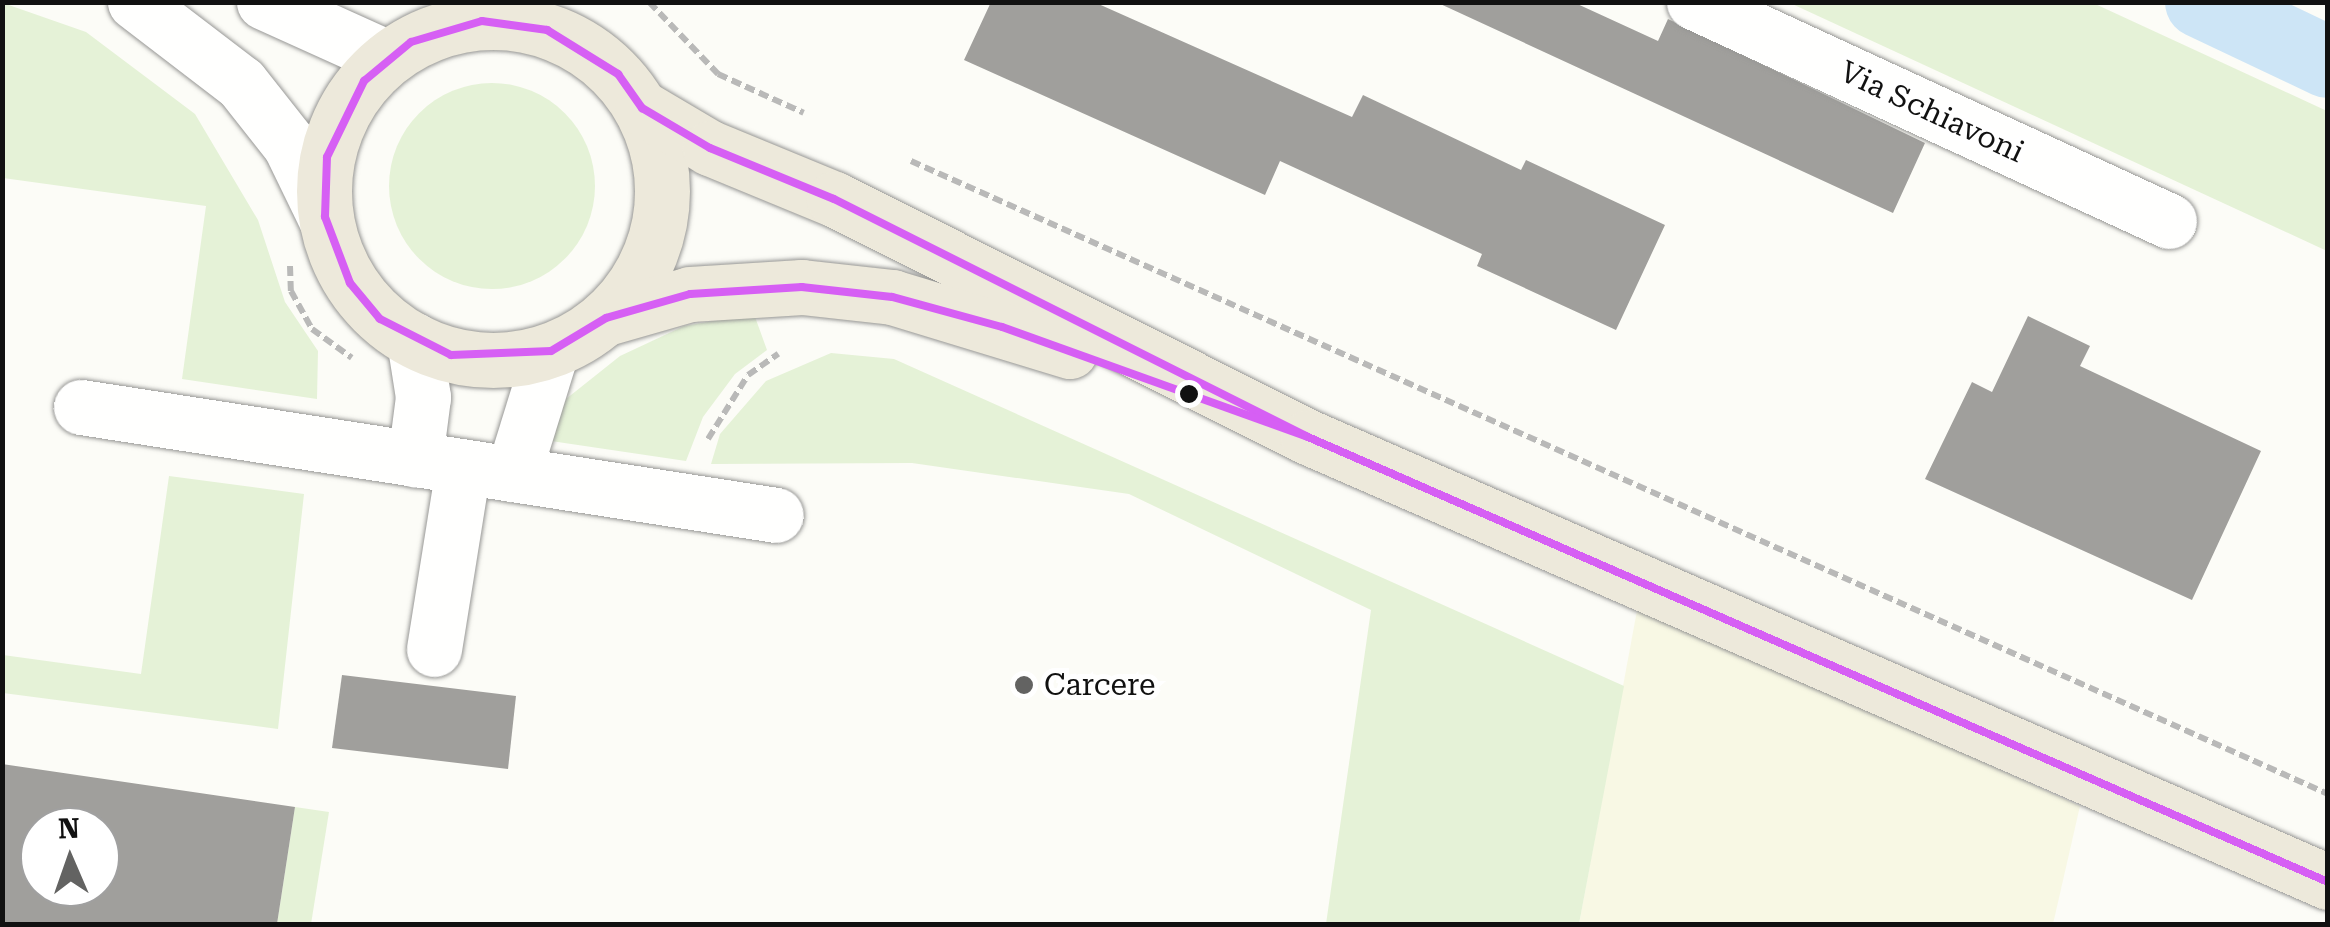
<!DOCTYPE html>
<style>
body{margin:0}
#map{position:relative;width:2330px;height:927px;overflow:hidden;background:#fcfcf7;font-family:"Roboto Serif",serif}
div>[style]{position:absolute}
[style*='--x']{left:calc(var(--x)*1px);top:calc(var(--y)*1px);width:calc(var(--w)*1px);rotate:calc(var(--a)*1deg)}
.farmland>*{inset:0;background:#f8f8e4}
.green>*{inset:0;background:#e5f2d7}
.round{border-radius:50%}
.canal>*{height:72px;margin:-36px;padding:0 36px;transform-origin:36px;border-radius:36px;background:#cde5f6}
.building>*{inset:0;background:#a09f9c}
.path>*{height:6px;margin-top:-3px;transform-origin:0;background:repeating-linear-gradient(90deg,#b9b9b8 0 10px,transparent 0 15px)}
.roads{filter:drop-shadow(0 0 2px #979795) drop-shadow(0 0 2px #979795)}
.minor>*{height:55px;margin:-27.5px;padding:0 27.5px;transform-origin:27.5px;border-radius:27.5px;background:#fffffe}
.major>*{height:55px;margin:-27.5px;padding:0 27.5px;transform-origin:27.5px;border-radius:27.5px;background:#ede9db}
.major>.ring{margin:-27.5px;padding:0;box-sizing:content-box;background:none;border:55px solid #ede9db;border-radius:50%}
.bus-1>*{height:8px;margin:-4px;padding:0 4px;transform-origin:4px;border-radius:4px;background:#d65ff4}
.dots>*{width:28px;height:28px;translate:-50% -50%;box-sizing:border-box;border:5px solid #fff;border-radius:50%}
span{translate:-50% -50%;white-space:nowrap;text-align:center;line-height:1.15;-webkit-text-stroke:10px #fff;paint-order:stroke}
.street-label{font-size:30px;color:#111}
.poi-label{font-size:30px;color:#111}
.left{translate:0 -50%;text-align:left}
.frame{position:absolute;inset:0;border:5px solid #111;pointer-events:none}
.north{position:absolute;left:20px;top:807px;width:100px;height:100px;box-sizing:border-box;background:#fff;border:2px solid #a0a0a0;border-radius:50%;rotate:358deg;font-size:28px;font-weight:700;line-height:40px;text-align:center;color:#111}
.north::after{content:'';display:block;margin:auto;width:35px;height:45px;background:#636362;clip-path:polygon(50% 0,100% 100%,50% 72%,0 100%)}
</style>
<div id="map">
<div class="farmland">
<i style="clip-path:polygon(1638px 605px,2080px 806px,2053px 924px,1579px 924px)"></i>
</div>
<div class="green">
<i style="clip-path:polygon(3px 3px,86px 32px,195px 114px,258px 220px,285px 302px,318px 351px,317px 399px,182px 379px,206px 206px,3px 178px)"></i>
<i style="clip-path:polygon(1790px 3px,2093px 3px,2327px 111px,2327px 251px)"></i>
<i class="round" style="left:389px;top:83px;width:206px;height:206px"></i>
<i style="clip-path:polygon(754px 314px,767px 350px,735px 374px,703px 417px,686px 461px,551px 441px,566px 399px,620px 356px,684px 326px)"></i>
<i style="clip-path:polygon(831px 353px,894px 359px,1624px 686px,1579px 924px,1326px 924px,1371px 610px,1129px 494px,912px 463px,711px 464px,720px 434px,766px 381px)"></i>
<i style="clip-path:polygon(169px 476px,304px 494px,278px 729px,3px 693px,3px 655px,141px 674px)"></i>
<i style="clip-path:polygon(295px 807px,329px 812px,311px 924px,277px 924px)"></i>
</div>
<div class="canal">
<i style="--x:2201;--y:2;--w:140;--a:25.3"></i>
</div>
<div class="building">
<i style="clip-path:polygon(991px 2px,1094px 2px,1352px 117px,1363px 95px,1521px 170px,1526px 160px,1665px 225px,1616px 330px,1477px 266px,1482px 254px,1280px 161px,1265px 195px,964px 60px)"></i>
<i style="clip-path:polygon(1436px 2px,1573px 2px,1658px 41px,1668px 19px,1925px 143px,1893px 213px)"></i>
<i style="clip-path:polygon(2028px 316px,2090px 346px,2080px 366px,2261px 451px,2192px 600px,1925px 479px,1972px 382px,1992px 392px)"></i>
<i style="clip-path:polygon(342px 675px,516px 696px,508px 769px,332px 748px)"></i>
<i style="clip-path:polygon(evenodd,2px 764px,295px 807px,277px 924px,2px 924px,2px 764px,40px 827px,100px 827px,100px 887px,40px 887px,40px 827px)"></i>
</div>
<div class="path">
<i style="--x:649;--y:2;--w:100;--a:46.2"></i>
<i style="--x:718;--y:74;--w:94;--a:24.4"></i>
<i style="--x:911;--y:161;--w:1552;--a:24.07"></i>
<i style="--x:290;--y:266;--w:25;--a:88"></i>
<i style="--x:291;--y:291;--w:43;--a:61.1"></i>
<i style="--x:312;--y:329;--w:49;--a:35.9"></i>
<i style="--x:708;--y:439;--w:75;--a:-58"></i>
<i style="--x:748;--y:375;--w:37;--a:-35"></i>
</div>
<div class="roads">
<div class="minor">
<i style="--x:135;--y:2;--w:133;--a:37.4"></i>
<i style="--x:241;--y:83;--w:79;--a:51.7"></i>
<i style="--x:290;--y:145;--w:80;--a:64.1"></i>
<i style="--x:264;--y:2;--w:136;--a:24.3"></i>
<i style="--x:1694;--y:2;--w:523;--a:24.75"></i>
<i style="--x:414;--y:340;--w:58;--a:81"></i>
<i style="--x:423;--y:397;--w:63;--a:97.4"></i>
<i style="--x:81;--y:407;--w:703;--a:8.83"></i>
<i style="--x:513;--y:474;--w:129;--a:-72.8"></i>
<i style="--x:434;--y:649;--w:184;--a:-80.9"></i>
</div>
<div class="major">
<i class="ring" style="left:324px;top:22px;width:283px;height:283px"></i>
<i style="--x:642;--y:108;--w:79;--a:30.5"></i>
<i style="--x:710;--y:148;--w:134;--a:22.4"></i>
<i style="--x:834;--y:199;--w:530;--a:26.66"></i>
<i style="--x:1308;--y:437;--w:1113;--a:23.57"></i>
<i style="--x:606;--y:318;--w:87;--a:-15.9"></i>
<i style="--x:690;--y:294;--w:112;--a:-3.6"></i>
<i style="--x:802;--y:287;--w:91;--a:6.3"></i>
<i style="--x:892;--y:297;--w:186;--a:16.9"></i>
</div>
</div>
<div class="bus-1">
<i style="--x:482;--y:21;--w:66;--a:7.9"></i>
<i style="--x:547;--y:30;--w:84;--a:31.8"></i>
<i style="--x:618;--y:74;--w:42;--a:54.8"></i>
<i style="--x:642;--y:108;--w:79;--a:30.5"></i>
<i style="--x:710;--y:148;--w:134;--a:22.4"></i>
<i style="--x:834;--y:199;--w:530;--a:26.66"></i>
<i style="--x:1308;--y:437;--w:325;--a:-160.2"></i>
<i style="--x:1002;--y:327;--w:114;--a:-164.7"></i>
<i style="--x:892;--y:297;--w:91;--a:-173.7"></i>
<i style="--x:802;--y:287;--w:112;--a:176.4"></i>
<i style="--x:690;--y:294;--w:87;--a:164.1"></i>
<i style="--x:606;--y:318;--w:64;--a:149"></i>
<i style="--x:551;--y:351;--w:100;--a:177.7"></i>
<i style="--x:451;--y:355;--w:80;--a:-153.1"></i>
<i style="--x:380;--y:319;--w:47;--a:-129.8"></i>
<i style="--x:350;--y:283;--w:71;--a:-110.7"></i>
<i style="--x:325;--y:217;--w:60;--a:-88.1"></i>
<i style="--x:327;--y:157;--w:85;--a:-64"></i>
<i style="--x:364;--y:81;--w:61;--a:-39.7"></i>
<i style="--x:411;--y:42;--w:74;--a:-16.5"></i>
<i style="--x:1308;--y:437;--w:1113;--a:23.57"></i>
</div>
<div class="dots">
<i style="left:1189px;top:394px;background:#111"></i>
<i style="left:1024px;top:685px;background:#636362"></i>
</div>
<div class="street-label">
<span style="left:1932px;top:112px;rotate:25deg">Via Schiavoni</span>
</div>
<div class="poi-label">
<span class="left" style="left:1044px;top:685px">Carcere</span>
</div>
<div class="frame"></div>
<div class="north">N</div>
</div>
